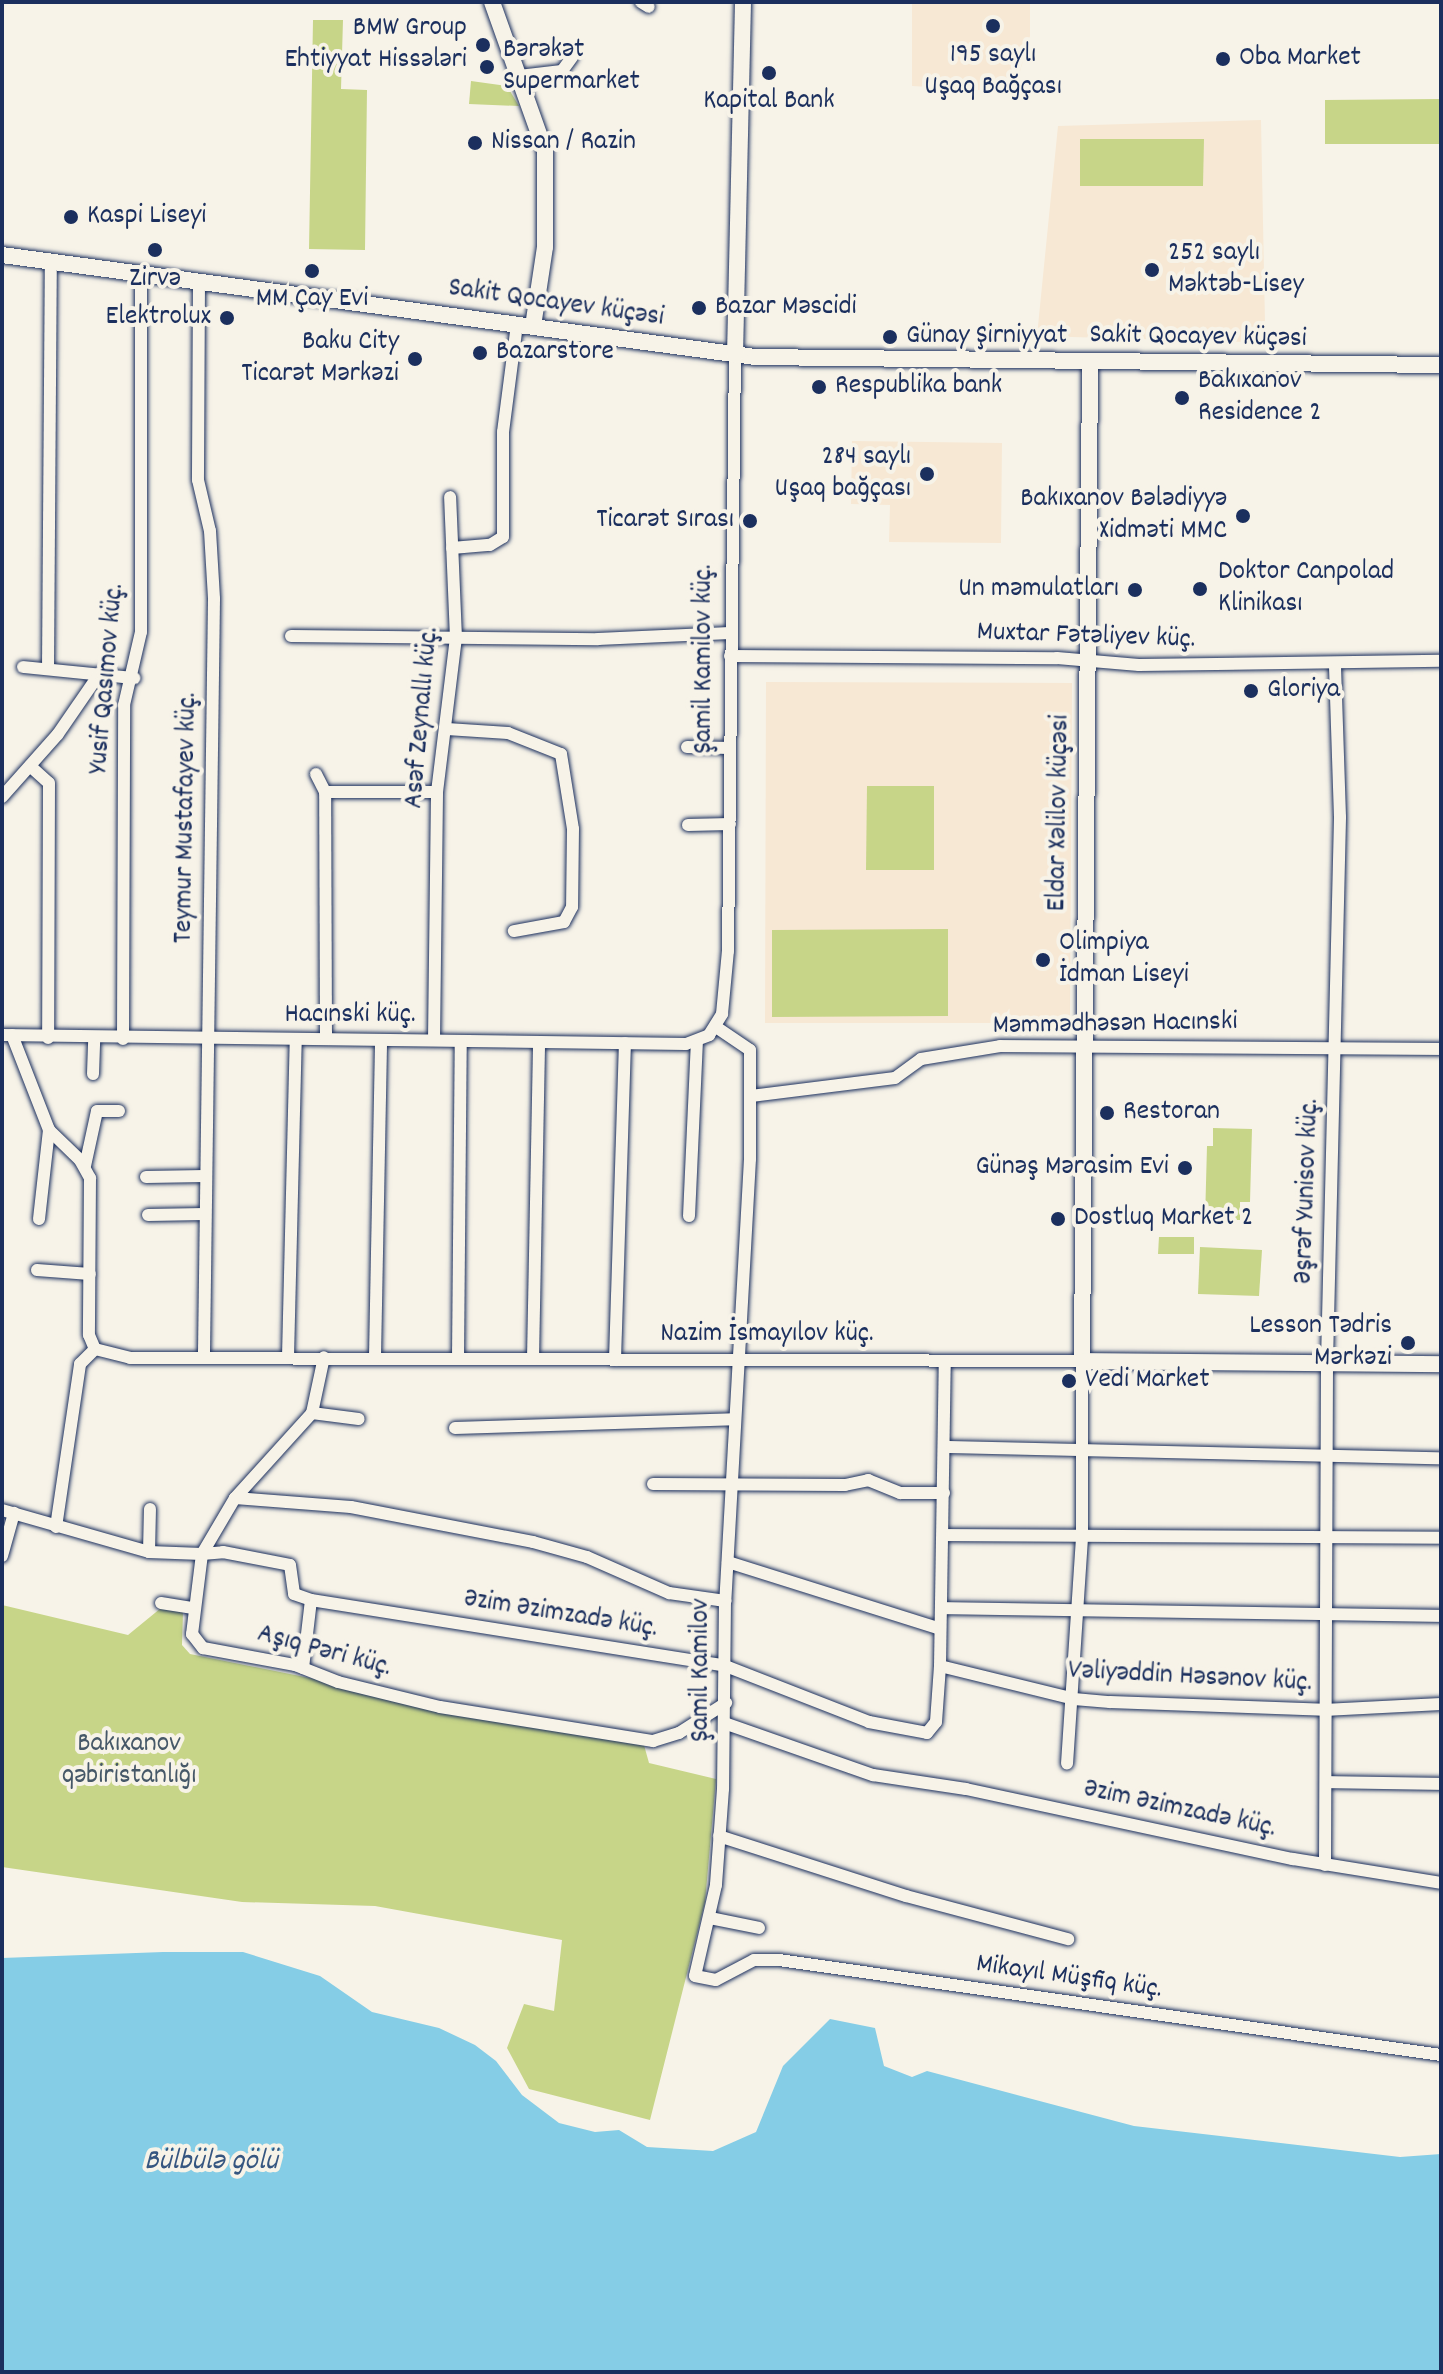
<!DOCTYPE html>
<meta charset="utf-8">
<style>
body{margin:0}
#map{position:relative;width:1443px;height:2374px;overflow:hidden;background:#f7f3e8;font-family:Dekko,sans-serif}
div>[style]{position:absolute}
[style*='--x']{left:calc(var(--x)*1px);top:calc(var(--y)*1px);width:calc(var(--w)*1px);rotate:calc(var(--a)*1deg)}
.built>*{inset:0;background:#f7e8d4}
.green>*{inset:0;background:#c7d588}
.water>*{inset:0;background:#85cde6}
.roads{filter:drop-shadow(0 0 2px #1b2f5e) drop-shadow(0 0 2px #1b2f5e)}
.minor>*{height:12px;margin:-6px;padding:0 6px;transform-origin:6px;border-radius:6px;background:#f7f3e8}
.tertiary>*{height:16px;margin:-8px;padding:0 8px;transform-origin:8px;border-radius:8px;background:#f7f3e8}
.dots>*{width:22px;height:22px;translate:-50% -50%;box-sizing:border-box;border:4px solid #f7f3e8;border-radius:50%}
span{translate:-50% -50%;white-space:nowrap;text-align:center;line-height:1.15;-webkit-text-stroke:8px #f7f3e8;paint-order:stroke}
.poi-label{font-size:28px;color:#1b2f5e}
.right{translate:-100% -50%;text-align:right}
.left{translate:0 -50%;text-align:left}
.street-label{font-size:28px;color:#1b2f5e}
.park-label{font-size:28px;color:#465868}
.water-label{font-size:30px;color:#365680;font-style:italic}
.frame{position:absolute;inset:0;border:4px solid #1b2f5e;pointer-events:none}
</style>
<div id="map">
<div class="built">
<i style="clip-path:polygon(912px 2px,1030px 2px,1030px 36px,1014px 92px,912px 86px)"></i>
<i style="clip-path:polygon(1261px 120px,1265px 323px,1246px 342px,1037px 336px,1058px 126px)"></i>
<i style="clip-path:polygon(852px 441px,1002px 443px,1001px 543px,889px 542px,890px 505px,851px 504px)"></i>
<i style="clip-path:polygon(766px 682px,1072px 683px,1070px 1023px,765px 1023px)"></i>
</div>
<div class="green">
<i style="clip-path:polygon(313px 20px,343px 20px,341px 89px,367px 90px,365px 250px,309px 249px)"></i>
<i style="clip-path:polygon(471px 81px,507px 86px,519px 106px,469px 104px)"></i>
<i style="clip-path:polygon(1441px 99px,1441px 144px,1325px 144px,1325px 100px)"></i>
<i style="clip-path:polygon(1080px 139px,1204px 139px,1203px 186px,1080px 186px)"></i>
<i style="clip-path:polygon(867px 786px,934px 786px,934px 870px,866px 870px)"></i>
<i style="clip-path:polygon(948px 929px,948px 1016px,772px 1017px,772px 930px)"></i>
<i style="clip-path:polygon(1213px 1128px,1252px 1129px,1250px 1202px,1240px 1202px,1240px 1220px,1205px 1220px,1207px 1146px,1213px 1146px)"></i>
<i style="clip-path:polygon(1159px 1237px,1194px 1237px,1194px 1254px,1158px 1254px)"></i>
<i style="clip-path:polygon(1200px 1247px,1262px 1250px,1259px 1296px,1198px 1294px)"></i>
<i style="clip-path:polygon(2px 1605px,128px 1635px,161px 1608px,183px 1612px,182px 1645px,190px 1654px,644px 1745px,649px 1763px,716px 1779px,705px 1902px,650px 2120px,529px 2089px,507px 2048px,524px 2004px,554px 2011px,562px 1940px,375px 1906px,242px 1902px,2px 1867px)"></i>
</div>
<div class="water">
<i style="clip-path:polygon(163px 1952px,243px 1952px,320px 1976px,372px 2012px,439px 2028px,475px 2045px,496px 2061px,522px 2095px,559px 2123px,595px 2132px,619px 2130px,647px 2147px,713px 2151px,756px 2132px,783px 2066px,830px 2019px,875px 2028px,884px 2066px,912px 2077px,927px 2071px,1134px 2126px,1400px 2157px,1441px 2154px,1441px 2372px,2px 2372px,2px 1958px)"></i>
</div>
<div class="roads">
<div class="minor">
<i style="--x:641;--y:2;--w:9;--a:32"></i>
<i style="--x:519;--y:76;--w:43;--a:-6.6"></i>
<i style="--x:562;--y:71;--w:17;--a:-54"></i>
<i style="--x:199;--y:281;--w:199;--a:90.3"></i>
<i style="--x:198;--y:480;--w:52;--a:76.8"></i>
<i style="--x:210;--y:531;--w:68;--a:86.6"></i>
<i style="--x:214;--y:599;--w:758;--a:90.76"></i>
<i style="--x:452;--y:548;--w:38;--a:-5"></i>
<i style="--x:490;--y:545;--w:15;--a:-32"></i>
<i style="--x:503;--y:537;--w:105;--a:-90"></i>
<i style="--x:503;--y:432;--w:109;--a:-82.6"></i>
<i style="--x:291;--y:636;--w:307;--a:0.6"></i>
<i style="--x:598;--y:639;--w:132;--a:-2.6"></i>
<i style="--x:730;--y:656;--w:327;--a:0.4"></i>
<i style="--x:1057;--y:658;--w:82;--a:4.9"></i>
<i style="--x:1139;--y:665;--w:302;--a:-0.8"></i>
<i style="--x:23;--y:667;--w:112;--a:5.7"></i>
<i style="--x:48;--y:669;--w:407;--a:-89.6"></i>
<i style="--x:447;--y:729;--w:61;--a:3.8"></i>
<i style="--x:508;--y:733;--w:57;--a:21.6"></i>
<i style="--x:561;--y:754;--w:76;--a:80.9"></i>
<i style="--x:573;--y:829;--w:78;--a:90.7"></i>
<i style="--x:572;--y:907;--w:17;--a:118"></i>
<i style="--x:564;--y:922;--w:51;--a:169.8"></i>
<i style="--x:687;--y:747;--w:43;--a:1.3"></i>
<i style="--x:30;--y:766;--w:25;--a:42"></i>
<i style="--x:49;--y:783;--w:255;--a:90.2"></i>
<i style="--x:316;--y:774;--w:20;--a:63"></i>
<i style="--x:2;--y:797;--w:84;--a:-48.4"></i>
<i style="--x:58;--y:734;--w:74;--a:-55.5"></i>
<i style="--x:688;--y:825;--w:42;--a:-1.4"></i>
<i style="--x:716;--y:1027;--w:41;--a:34.1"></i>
<i style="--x:750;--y:1050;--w:109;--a:90"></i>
<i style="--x:750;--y:1159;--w:443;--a:93.2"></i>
<i style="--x:725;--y:1601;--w:188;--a:90.6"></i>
<i style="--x:723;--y:1789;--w:96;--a:94.2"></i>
<i style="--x:716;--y:1885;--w:93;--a:103"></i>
<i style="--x:695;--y:1976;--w:21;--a:11"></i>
<i style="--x:716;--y:1980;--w:43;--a:-27.8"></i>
<i style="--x:754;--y:1960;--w:25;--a:0"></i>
<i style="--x:779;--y:1960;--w:669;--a:8.17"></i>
<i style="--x:2;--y:1035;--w:684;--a:0.75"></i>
<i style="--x:686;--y:1044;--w:25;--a:-21"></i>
<i style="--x:709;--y:1035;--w:25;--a:-58"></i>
<i style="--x:722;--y:1014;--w:63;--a:-84.6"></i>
<i style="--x:728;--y:951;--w:596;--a:-89.33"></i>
<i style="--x:12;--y:1035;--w:102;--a:68.7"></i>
<i style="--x:49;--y:1130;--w:43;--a:44.1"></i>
<i style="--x:80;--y:1160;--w:21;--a:61"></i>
<i style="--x:90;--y:1178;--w:157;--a:90.4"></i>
<i style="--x:89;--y:1335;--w:15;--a:67"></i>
<i style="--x:123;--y:1039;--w:334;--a:-89.8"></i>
<i style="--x:124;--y:705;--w:75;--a:-76.9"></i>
<i style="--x:141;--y:632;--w:358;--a:-90"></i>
<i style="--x:326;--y:1039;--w:247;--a:-90.2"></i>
<i style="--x:325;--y:792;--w:112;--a:0"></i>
<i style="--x:434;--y:1040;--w:248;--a:-89.3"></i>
<i style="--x:437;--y:792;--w:155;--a:-83"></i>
<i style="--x:456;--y:638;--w:141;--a:-92.4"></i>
<i style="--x:93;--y:1074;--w:35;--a:-88"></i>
<i style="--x:751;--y:1096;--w:145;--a:-7.1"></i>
<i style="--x:895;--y:1078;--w:32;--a:-36"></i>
<i style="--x:921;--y:1059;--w:80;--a:-9.3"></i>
<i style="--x:1000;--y:1046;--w:441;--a:0.4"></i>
<i style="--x:85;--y:1166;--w:56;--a:-77.7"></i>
<i style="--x:97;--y:1111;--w:22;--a:0"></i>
<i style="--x:146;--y:1177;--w:59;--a:-1"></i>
<i style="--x:148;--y:1215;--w:56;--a:-1"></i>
<i style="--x:689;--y:1216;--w:175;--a:-87.4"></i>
<i style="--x:39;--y:1219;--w:90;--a:-83.6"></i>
<i style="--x:37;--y:1270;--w:53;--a:4.3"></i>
<i style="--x:95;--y:1349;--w:36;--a:14"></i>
<i style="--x:130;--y:1358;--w:952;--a:0.18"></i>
<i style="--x:1082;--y:1361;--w:177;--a:90"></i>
<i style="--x:1082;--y:1538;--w:226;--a:93.8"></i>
<i style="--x:288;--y:1357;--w:317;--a:-88.6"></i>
<i style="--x:375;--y:1357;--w:317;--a:-88.9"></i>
<i style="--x:458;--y:1358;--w:317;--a:-89.5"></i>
<i style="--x:533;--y:1359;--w:317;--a:-88.9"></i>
<i style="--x:615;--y:1360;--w:317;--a:-88.2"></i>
<i style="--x:312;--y:1413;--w:47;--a:7.3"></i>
<i style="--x:455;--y:1428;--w:279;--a:-1.8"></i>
<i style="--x:944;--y:1447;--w:497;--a:1.3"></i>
<i style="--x:653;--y:1484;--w:192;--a:0.3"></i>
<i style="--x:845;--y:1485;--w:24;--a:-12"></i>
<i style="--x:868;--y:1480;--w:35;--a:22"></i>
<i style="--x:900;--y:1493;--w:44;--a:0"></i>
<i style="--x:235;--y:1498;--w:116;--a:4.4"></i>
<i style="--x:351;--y:1507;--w:185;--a:10.9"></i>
<i style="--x:533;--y:1542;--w:56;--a:15.5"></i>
<i style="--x:587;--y:1557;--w:90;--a:23.7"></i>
<i style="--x:669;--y:1593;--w:57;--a:8.1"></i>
<i style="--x:2;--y:1510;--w:153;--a:15.9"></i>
<i style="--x:149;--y:1552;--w:53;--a:2.2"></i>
<i style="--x:202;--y:1554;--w:81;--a:97.1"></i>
<i style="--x:192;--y:1634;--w:18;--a:52"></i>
<i style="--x:203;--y:1648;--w:94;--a:10.5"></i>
<i style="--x:295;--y:1665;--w:46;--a:21.6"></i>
<i style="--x:338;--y:1682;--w:105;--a:13.8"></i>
<i style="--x:440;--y:1707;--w:216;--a:9.1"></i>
<i style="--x:653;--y:1741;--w:27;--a:-17"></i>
<i style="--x:679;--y:1733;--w:56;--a:-32.6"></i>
<i style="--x:56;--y:1527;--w:165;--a:-81.6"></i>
<i style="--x:80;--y:1364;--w:21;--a:-45"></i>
<i style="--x:943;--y:1535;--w:498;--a:0.3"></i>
<i style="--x:149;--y:1552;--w:43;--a:-88.7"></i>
<i style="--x:202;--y:1554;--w:21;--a:-5"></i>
<i style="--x:223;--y:1552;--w:68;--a:11"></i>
<i style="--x:290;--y:1565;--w:29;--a:82"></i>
<i style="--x:294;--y:1594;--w:18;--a:19"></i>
<i style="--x:311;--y:1600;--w:417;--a:9"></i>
<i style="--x:723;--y:1665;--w:157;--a:21.3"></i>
<i style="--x:869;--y:1722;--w:59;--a:10.7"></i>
<i style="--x:927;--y:1733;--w:14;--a:-51"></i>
<i style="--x:936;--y:1722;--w:56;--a:-85.9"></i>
<i style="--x:940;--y:1666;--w:305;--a:-89.1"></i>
<i style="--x:202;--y:1554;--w:65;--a:-59.5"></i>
<i style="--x:235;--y:1498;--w:115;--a:-47.8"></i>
<i style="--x:312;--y:1413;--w:57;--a:-77.9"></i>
<i style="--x:2;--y:1556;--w:45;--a:-74.4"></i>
<i style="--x:728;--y:1562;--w:222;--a:17.5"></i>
<i style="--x:161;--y:1603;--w:31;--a:9"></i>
<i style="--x:942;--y:1608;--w:499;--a:0.9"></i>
<i style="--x:940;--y:1666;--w:138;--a:13.8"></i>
<i style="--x:1074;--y:1699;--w:36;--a:5"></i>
<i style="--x:1110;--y:1702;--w:214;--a:2.1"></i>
<i style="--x:1324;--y:1710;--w:117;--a:-2.9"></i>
<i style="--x:303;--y:1668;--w:68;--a:-83.3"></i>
<i style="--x:727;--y:1724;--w:155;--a:19.3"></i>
<i style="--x:873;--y:1775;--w:94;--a:8.6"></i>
<i style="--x:966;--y:1789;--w:334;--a:12.1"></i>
<i style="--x:1293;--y:1859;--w:150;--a:9.2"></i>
<i style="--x:1326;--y:1782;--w:115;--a:1"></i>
<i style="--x:719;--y:1836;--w:196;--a:17.8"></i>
<i style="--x:906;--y:1896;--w:168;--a:14.9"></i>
<i style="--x:1325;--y:1865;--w:503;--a:-89.77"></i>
<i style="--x:1327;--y:1362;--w:545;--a:-88.63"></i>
<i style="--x:1340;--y:817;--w:153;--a:-91.9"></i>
<i style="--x:710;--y:1918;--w:50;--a:11.5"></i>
</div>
<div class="tertiary">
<i style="--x:492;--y:2;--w:158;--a:70.4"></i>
<i style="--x:545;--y:151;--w:96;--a:90"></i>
<i style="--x:545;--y:247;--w:80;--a:98.6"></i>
<i style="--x:2;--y:255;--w:760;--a:7.71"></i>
<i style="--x:755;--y:357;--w:686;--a:0.67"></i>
<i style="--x:735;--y:355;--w:353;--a:-88.7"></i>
<i style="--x:1090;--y:362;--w:999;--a:90.46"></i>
<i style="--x:1082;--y:1361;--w:359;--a:0.5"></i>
</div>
</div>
<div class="dots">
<i style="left:993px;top:26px;background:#1b2f5e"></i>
<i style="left:483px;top:45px;background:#1b2f5e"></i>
<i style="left:1223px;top:59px;background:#1b2f5e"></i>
<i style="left:487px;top:67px;background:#1b2f5e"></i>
<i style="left:769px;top:73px;background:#1b2f5e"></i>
<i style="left:475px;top:143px;background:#1b2f5e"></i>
<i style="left:71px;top:217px;background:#1b2f5e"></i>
<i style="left:155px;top:250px;background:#1b2f5e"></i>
<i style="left:1152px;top:270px;background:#1b2f5e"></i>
<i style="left:312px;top:271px;background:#1b2f5e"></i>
<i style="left:699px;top:308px;background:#1b2f5e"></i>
<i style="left:227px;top:318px;background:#1b2f5e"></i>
<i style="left:890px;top:337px;background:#1b2f5e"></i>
<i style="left:480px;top:353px;background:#1b2f5e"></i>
<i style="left:415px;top:359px;background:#1b2f5e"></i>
<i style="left:819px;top:387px;background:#1b2f5e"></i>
<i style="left:1182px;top:398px;background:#1b2f5e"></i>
<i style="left:927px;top:474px;background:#1b2f5e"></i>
<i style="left:1243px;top:516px;background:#1b2f5e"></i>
<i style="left:750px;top:521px;background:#1b2f5e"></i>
<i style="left:1200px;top:589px;background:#1b2f5e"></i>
<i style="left:1135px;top:590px;background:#1b2f5e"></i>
<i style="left:1251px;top:691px;background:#1b2f5e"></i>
<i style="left:1043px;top:960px;background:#1b2f5e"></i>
<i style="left:1107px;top:1113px;background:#1b2f5e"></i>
<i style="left:1185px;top:1168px;background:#1b2f5e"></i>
<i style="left:1058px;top:1219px;background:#1b2f5e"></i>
<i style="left:1408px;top:1343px;background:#1b2f5e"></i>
<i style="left:1069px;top:1381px;background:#1b2f5e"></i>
</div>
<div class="poi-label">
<span class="right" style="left:467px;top:45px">BMW Group<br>Ehtiyyat Hissələri</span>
<span class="left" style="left:503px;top:67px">Bərəkət<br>Supermarket</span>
<span style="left:993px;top:72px">195 saylı<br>Uşaq Bağçası</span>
<span class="left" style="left:1239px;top:59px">Oba Market</span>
<span style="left:769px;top:102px">Kapital Bank</span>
<span class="left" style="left:491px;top:143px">Nissan / Razin</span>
<span class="left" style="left:87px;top:217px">Kaspi Liseyi</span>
<span class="left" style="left:1168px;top:270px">252 saylı<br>Məktəb-Lisey</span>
<span style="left:155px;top:280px">Zirvə</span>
<span style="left:312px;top:300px">MM Çay Evi</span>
<span class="left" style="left:715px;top:308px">Bazar Məscidi</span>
<span class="right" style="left:211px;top:318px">Elektrolux</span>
<span class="left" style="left:906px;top:337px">Günay Şirniyyat</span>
<span class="right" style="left:399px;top:359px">Baku City<br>Ticarət Mərkəzi</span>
<span class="left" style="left:496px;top:353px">Bazarstore</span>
<span class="left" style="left:1198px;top:398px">Bakıxanov<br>Residence 2</span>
<span class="left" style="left:835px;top:387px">Respublika bank</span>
<span class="right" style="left:911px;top:474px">284 saylı<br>Uşaq bağçası</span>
<span class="right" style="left:1227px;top:516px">Bakıxanov Bələdiyyə<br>Xidməti MMC</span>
<span class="right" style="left:734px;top:521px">Ticarət Sırası</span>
<span class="left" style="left:1218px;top:589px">Doktor Canpolad<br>Klinikası</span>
<span class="right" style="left:1119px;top:590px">Un məmulatları</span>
<span class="left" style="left:1267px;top:691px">Gloriya</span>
<span class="left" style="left:1059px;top:960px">Olimpiya<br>İdman Liseyi</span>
<span class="left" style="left:1123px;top:1113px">Restoran</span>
<span class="right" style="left:1169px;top:1168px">Günəş Mərasim Evi</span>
<span class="left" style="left:1074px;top:1219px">Dostluq Market 2</span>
<span class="right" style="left:1392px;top:1343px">Lesson Tədris<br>Mərkəzi</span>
<span class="left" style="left:1085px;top:1381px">Vedi Market</span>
</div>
<div class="street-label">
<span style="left:556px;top:304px;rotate:8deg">Sakit Qocayev küçəsi</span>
<span style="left:1198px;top:338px;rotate:1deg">Sakit Qocayev küçəsi</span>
<span style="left:1086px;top:637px;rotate:2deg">Muxtar Fətəliyev küç.</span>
<span style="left:705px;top:659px;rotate:-90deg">Şamil Kamilov küç.</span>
<span style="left:108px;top:679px;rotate:-85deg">Yusif Qasımov küç.</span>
<span style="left:423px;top:718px;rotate:-85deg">Asəf Zeynallı küç.</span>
<span style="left:1060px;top:813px;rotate:-89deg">Eldar Xəlilov küçəsi</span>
<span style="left:187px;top:818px;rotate:-89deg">Teymur Mustafayev küç.</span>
<span style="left:350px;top:1016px">Hacınski küç.</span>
<span style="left:1115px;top:1025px;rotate:-1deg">Məmmədhəsən Hacınski</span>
<span style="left:1308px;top:1191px;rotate:-88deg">Əşrəf Yunisov küç.</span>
<span style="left:767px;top:1335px">Nazim İsmayılov küç.</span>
<span style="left:561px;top:1615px;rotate:9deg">Əzim Əzimzadə küç.</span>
<span style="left:324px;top:1652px;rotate:15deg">Aşıq Pəri küç.</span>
<span style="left:702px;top:1670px;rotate:-90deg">Şamil Kamilov</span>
<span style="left:1190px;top:1678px;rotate:3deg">Vəliyəddin Həsənov küç.</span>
<span style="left:1180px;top:1810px;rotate:12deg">Əzim Əzimzadə küç.</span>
<span style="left:1069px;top:1978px;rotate:8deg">Mikayıl Müşfiq küç.</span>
</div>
<div class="park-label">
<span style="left:129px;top:1761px">Bakıxanov<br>qəbiristanlığı</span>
</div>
<div class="water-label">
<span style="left:211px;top:2163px">Bülbülə gölü</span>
</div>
<div class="frame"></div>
</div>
